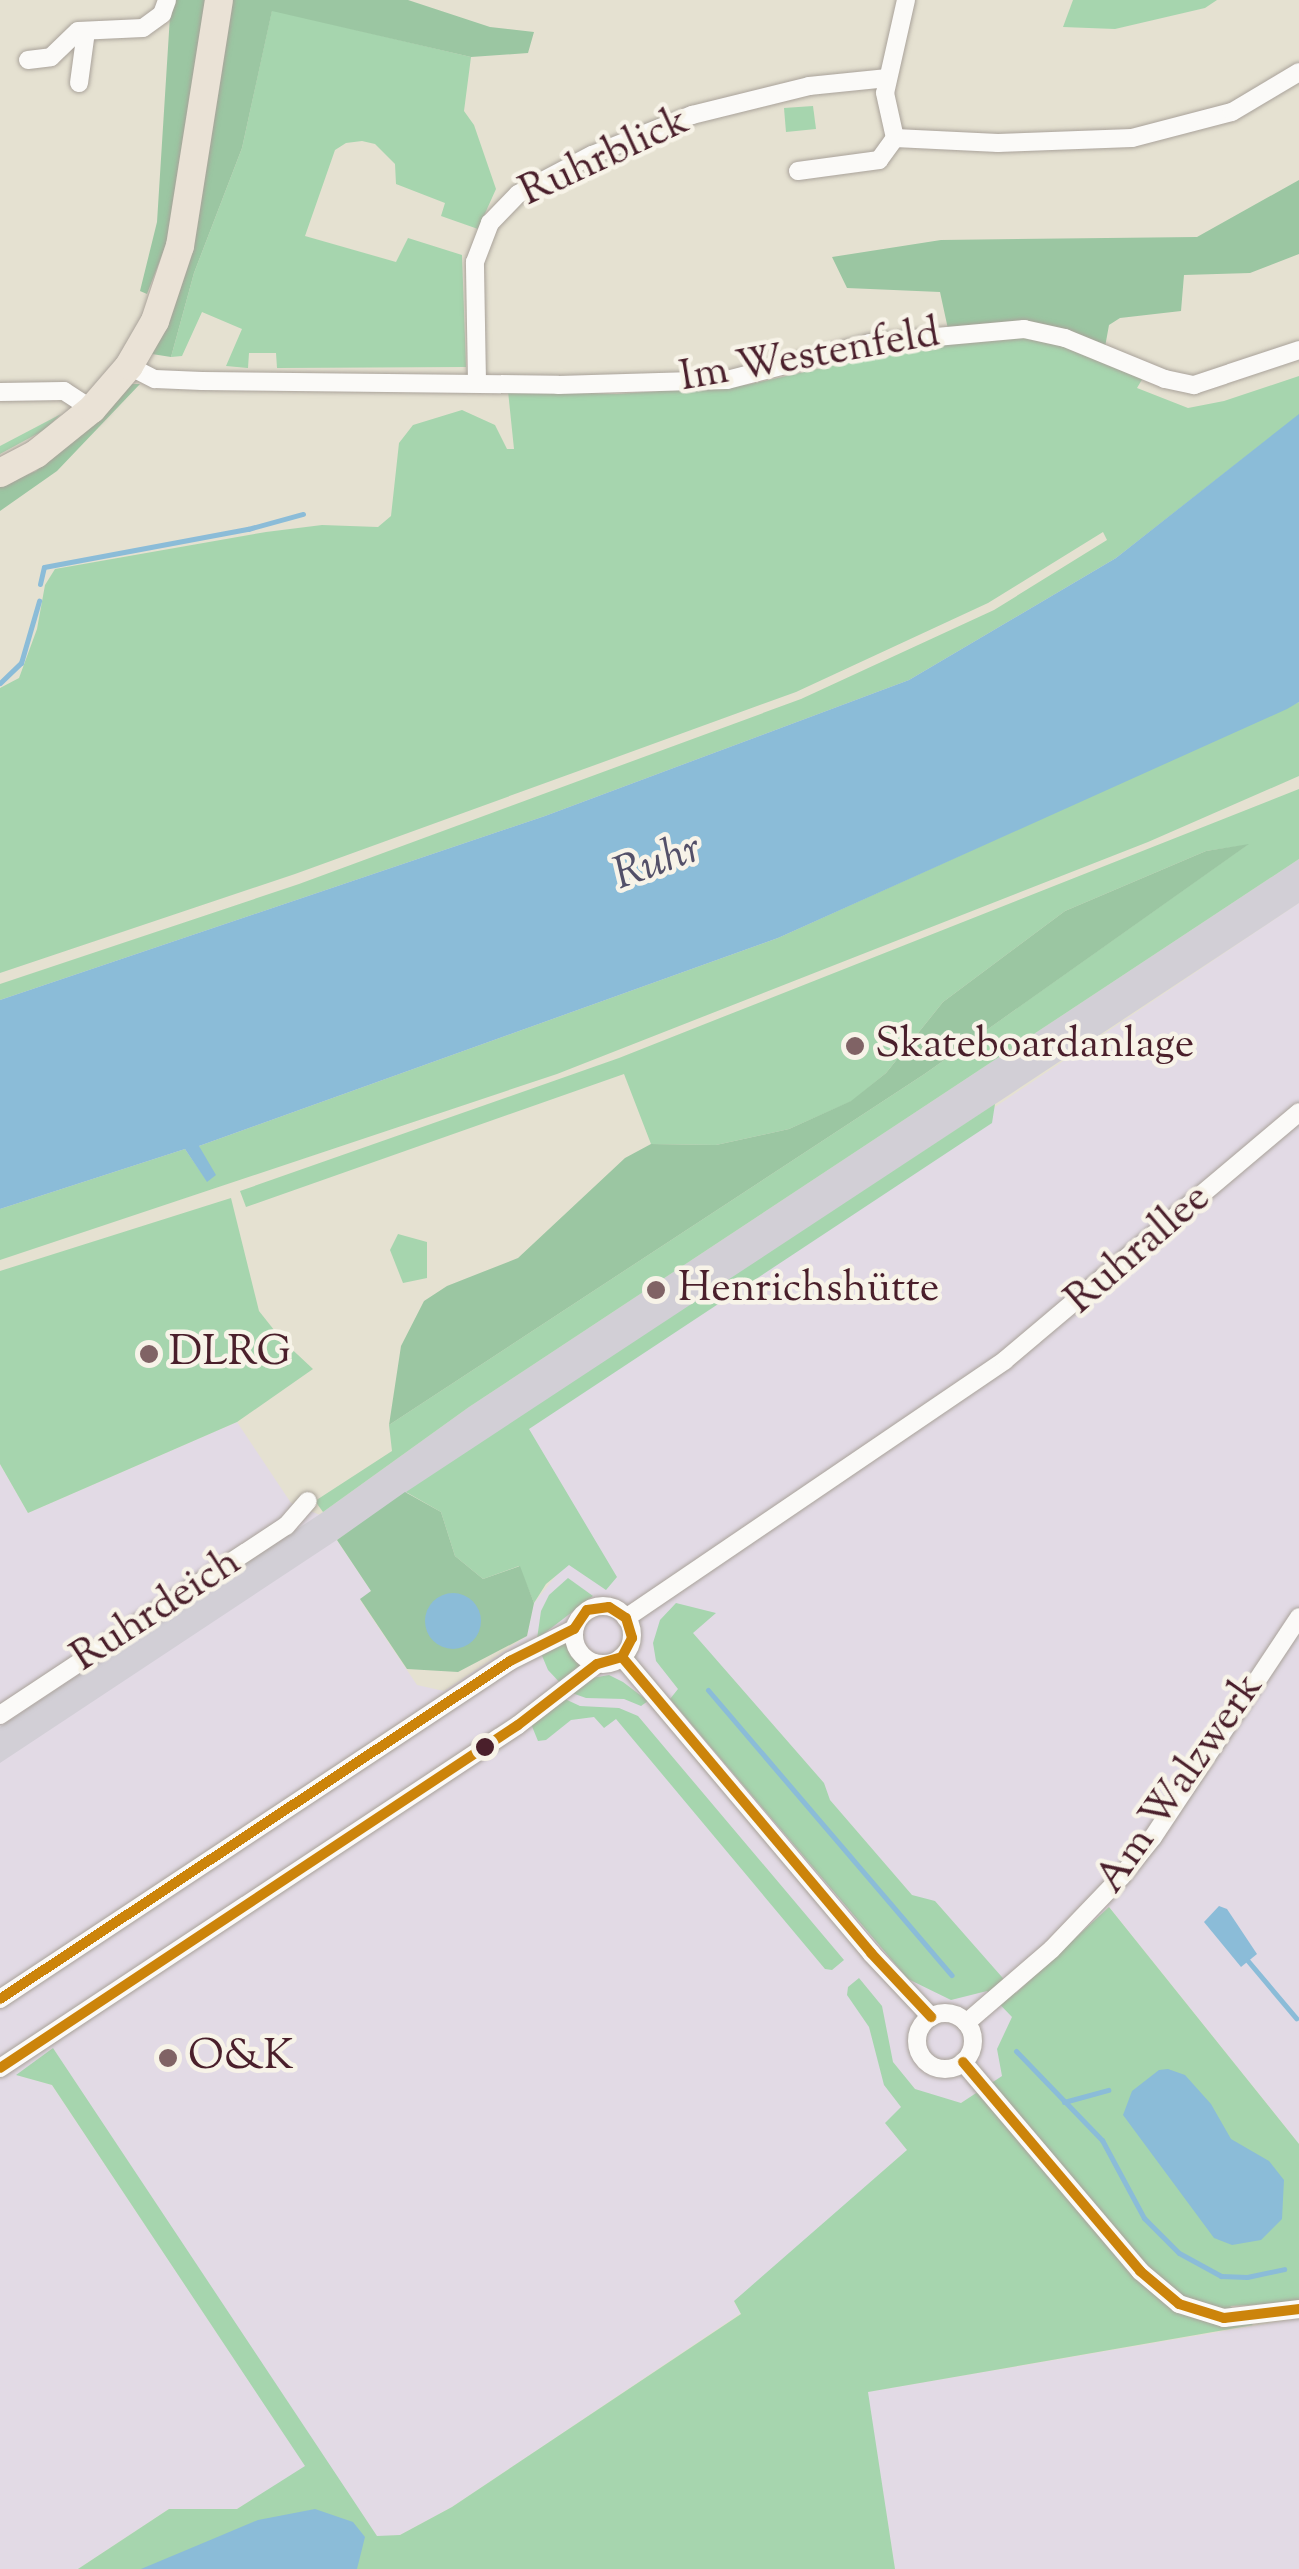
<!DOCTYPE html>
<meta charset="utf-8">
<style>
body{margin:0}
#map{position:relative;width:1299px;height:2569px;overflow:hidden;background:#e5e1d1;font-family:"Sorts Mill Goudy",serif}
div>[style]{position:absolute}
[style*='--x']{left:calc(var(--x)*1px);top:calc(var(--y)*1px);width:calc(var(--w)*1px);rotate:calc(var(--a)*1deg)}
.built>*{inset:0;background:#e2dae5}
.industrial>*{inset:0;background:#d2cfd6}
.green>*{inset:0;background:#a6d5ae}
.forest>*{inset:0;background:#9bc6a2}
.water>*{inset:0;background:#8bbcd8}
.round{border-radius:50%}
.stream>*{height:5px;margin:-2.5px;padding:0 2.5px;transform-origin:2.5px;border-radius:2.5px;background:#8bbcd8}
.roads{filter:drop-shadow(0 0 2px #a9a29a) drop-shadow(0 0 2px #a9a29a)}
.street>*{height:18px;margin:-9px;padding:0 9px;transform-origin:9px;border-radius:9px;background:#fbfaf8}
.street>.ring{margin:-9px;padding:0;box-sizing:content-box;background:none;border:18px solid #fbfaf8;border-radius:50%}
.primary>*{height:28px;margin:-14px;padding:0 14px;transform-origin:14px;border-radius:14px;background:#eae2d6}
.bus-1>*{height:10px;margin:-5px;padding:0 5px;transform-origin:5px;border-radius:5px;background:#cc840b}
.dots>*{width:28px;height:28px;translate:-50% -50%;box-sizing:border-box;border:5px solid #f7f3e8;border-radius:50%}
span{translate:-50% -50%;white-space:nowrap;text-align:center;line-height:1.15;-webkit-text-stroke:9px #f7f3e8;paint-order:stroke}
.street-label{font-size:42px;color:#4a1f2b}
.poi-label{font-size:42px;color:#4a1f2b}
.left{translate:0 -50%;text-align:left}
.water-label{font-size:45px;color:#535069;font-style:italic}
</style>
<div id="map">
<div class="built">
<i style="clip-path:polygon(1299px 903px,1299px 2144px,1109px 1907px,1017px 1993px,1008px 2074px,961px 2103px,734px 2302px,741px 2313px,452px 2507px,400px 2535px,377px 2537px,53px 2049px,17px 2075px,52px 2085px,306px 2467px,237px 2509px,169px 2509px,78px 2569px,0 2569px,0 1464px,28px 1513px,237px 1422px,291px 1503px,320px 1515px,371px 1591px,360px 1600px,417px 1685px,444px 1691px,527px 1636px,534px 1603px,559px 1572px,433px 1484px)"></i>
<i style="clip-path:polygon(1299px 2318px,1299px 2569px,895px 2569px,867px 2392px)"></i>
</div>
<div class="industrial">
<i style="clip-path:polygon(1299px 859px,1299px 903px,0 1763px,0 1727px,323px 1512px,469px 1407px)"></i>
</div>
<div class="green">
<i style="clip-path:polygon(1073px 0,1217px 0,1205px 8px,1115px 29px,1063px 27px)"></i>
<i style="clip-path:polygon(272px 10px,471px 57px,464px 111px,474px 125px,496px 189px,478px 229px,441px 216px,445px 203px,396px 184px,395px 164px,375px 144px,362px 141px,346px 143px,335px 150px,305px 236px,396px 262px,408px 238px,462px 255px,466px 367px,277px 368px,276px 353px,249px 353px,248px 368px,226px 366px,242px 329px,202px 312px,182px 356px,171px 357px,194px 273px,242px 148px)"></i>
<i style="clip-path:polygon(813px 106px,816px 129px,786px 132px,784px 108px)"></i>
<i style="clip-path:polygon(1028px 335px,1092px 352px,1144px 376px,1137px 388px,1188px 408px,1224px 401px,1299px 376px,1299px 415px,1116px 558px,909px 680px,545px 816px,0 1000px,0 984px,299px 884px,801px 699px,994px 610px,1107px 540px,1103px 532px,988px 603px,796px 692px,295px 874px,0 973px,0 688px,19px 678px,37px 629px,45px 585px,55px 569px,266px 532px,322px 525px,378px 527px,391px 516px,399px 443px,413px 425px,462px 410px,495px 425px,507px 449px,514px 449px,508px 391px,617px 394px,746px 385px,954px 338px)"></i>
<i style="clip-path:polygon(61px 414px,46px 429px,0 454px,0 446px)"></i>
<i style="clip-path:polygon(1299px 702px,1299px 776px,1148px 842px,557px 1074px,0 1260px,0 1209px,185px 1149px,207px 1181px,199px 1146px,778px 938px)"></i>
<i style="clip-path:polygon(1299px 789px,1299px 859px,469px 1407px,323px 1512px,315px 1501px,392px 1451px,389px 1425px,926px 1073px,1247px 845px,1206px 851px,1065px 911px,943px 1002px,886px 1073px,852px 1101px,789px 1129px,716px 1145px,651px 1144px,624px 1074px,246px 1207px,240px 1191px,619px 1058px)"></i>
<i style="clip-path:polygon(995px 1104px,992px 1123px,529px 1429px,617px 1577px,606px 1590px,569px 1565px,546px 1584px,534px 1603px,519px 1566px,483px 1579px,455px 1556px,441px 1512px,406px 1492px)"></i>
<i style="clip-path:polygon(231px 1198px,259px 1311px,282px 1340px,313px 1369px,237px 1422px,28px 1513px,0 1464px,0 1271px)"></i>
<i style="clip-path:polygon(398px 1234px,427px 1242px,427px 1278px,403px 1283px,390px 1250px)"></i>
<i style="clip-path:polygon(568px 1578px,593px 1596px,537px 1639px,541px 1611px,549px 1595px)"></i>
<i style="clip-path:polygon(676px 1603px,716px 1613px,693px 1633px,824px 1783px,830px 1800px,912px 1895px,935px 1901px,1016px 1993px,1109px 1907px,1299px 2144px,1299px 2318px,1293px 2319px,1293px 2303px,1230px 2306px,1253px 2325px,868px 2392px,895px 2569px,78px 2569px,169px 2509px,237px 2509px,305px 2466px,52px 2085px,16px 2075px,53px 2048px,377px 2536px,400px 2535px,452px 2507px,741px 2314px,734px 2301px,907px 2150px,885px 2123px,901px 2107px,884px 2085px,869px 2027px,847px 1995px,848px 1987px,859px 1978px,882px 2006px,893px 2062px,915px 2089px,961px 2103px,1002px 2076px,997px 2049px,1012px 2017px,987px 1991px,951px 2000px,908px 1979px,670px 1699px,678px 1689px,656px 1661px,653px 1643px,660px 1620px)"></i>
<i style="clip-path:polygon(564px 1639px,570px 1655px,582px 1668px,563px 1686px,548px 1670px,540px 1651px)"></i>
<i style="clip-path:polygon(609px 1675px,623px 1682px,648px 1701px,641px 1706px,624px 1699px,586px 1698px,572px 1693px,592px 1678px)"></i>
<i style="clip-path:polygon(565px 1699px,580px 1706px,619px 1708px,638px 1716px,844px 1960px,832px 1970px,825px 1969px,616px 1719px,604px 1728px,594px 1717px,571px 1720px,546px 1740px,538px 1741px,531px 1724px)"></i>
</div>
<div class="forest">
<i style="clip-path:polygon(171px 0,207px 0,167px 242px,147px 294px,140px 291px,157px 222px)"></i>
<i style="clip-path:polygon(231px 0,408px 0,490px 27px,534px 32px,528px 53px,471px 57px,272px 11px,242px 148px,194px 273px,171px 357px,152px 354px,178px 295px,195px 233px)"></i>
<i style="clip-path:polygon(1299px 180px,1299px 254px,1250px 273px,1184px 275px,1181px 311px,1120px 318px,1109px 325px,1105px 347px,948px 329px,940px 292px,847px 288px,832px 257px,941px 240px,1197px 237px)"></i>
<i style="clip-path:polygon(131px 384px,140px 384px,57px 471px,0 511px,0 486px,36px 471px)"></i>
<i style="clip-path:polygon(1249px 844px,926px 1073px,389px 1425px,401px 1346px,424px 1301px,447px 1286px,518px 1258px,625px 1158px,651px 1144px,716px 1145px,789px 1129px,851px 1101px,886px 1073px,943px 1002px,1065px 911px,1206px 851px)"></i>
<i style="clip-path:polygon(405px 1492px,441px 1512px,455px 1556px,483px 1579px,520px 1566px,534px 1603px,527px 1636px,458px 1672px,407px 1669px,360px 1599px,371px 1591px,337px 1540px)"></i>
</div>
<div class="water">
<i style="clip-path:polygon(1299px 414px,1299px 702px,1287px 709px,778px 938px,199px 1146px,216px 1175px,207px 1182px,185px 1149px,0 1209px,0 1000px,545px 816px,909px 680px,1116px 558px)"></i>
<i class="round" style="left:425px;top:1593px;width:56px;height:56px"></i>
<i style="clip-path:polygon(1219px 1906px,1227px 1909px,1257px 1954px,1241px 1967px,1204px 1922px)"></i>
<i style="clip-path:polygon(1168px 2069px,1185px 2075px,1211px 2104px,1231px 2139px,1269px 2161px,1284px 2180px,1282px 2219px,1261px 2240px,1232px 2245px,1214px 2238px,1123px 2115px,1132px 2091px,1159px 2070px)"></i>
<i style="clip-path:polygon(315px 2509px,353px 2522px,365px 2537px,357px 2569px,141px 2569px,258px 2520px)"></i>
</div>
<div class="stream">
<i style="--x:40;--y:584;--w:17;--a:-77"></i>
<i style="--x:44;--y:567;--w:208;--a:-10.6"></i>
<i style="--x:248;--y:529;--w:57;--a:-15.3"></i>
<i style="--x:0;--y:683;--w:29;--a:-44"></i>
<i style="--x:21;--y:663;--w:65;--a:-73.8"></i>
<i style="--x:708;--y:1690;--w:375;--a:49.5"></i>
<i style="--x:1248;--y:1961;--w:75;--a:49.9"></i>
<i style="--x:1016;--y:2051;--w:124;--a:46"></i>
<i style="--x:1102;--y:2140;--w:89;--a:61.7"></i>
<i style="--x:1144;--y:2218;--w:49;--a:45"></i>
<i style="--x:1179;--y:2253;--w:48;--a:28.7"></i>
<i style="--x:1221;--y:2276;--w:26;--a:2"></i>
<i style="--x:1247;--y:2277;--w:38;--a:-12"></i>
<i style="--x:1064;--y:2102;--w:46;--a:-15.3"></i>
</div>
<div class="roads">
<div class="street">
<i style="--x:906;--y:0;--w:95;--a:102.7"></i>
<i style="--x:885;--y:93;--w:46;--a:77.5"></i>
<i style="--x:895;--y:138;--w:103;--a:2.8"></i>
<i style="--x:998;--y:143;--w:134;--a:-2.1"></i>
<i style="--x:1132;--y:138;--w:103;--a:-14.6"></i>
<i style="--x:1232;--y:112;--w:78;--a:-30.8"></i>
<i style="--x:28;--y:60;--w:23;--a:-7"></i>
<i style="--x:51;--y:57;--w:37;--a:-44"></i>
<i style="--x:78;--y:31;--w:65;--a:-2.6"></i>
<i style="--x:143;--y:28;--w:24;--a:-36"></i>
<i style="--x:162;--y:14;--w:15;--a:-70"></i>
<i style="--x:79;--y:83;--w:52;--a:-82.3"></i>
<i style="--x:798;--y:171;--w:82;--a:-7.7"></i>
<i style="--x:879;--y:160;--w:27;--a:-54"></i>
<i style="--x:129;--y:366;--w:29;--a:27"></i>
<i style="--x:155;--y:379;--w:47;--a:2.4"></i>
<i style="--x:202;--y:381;--w:356;--a:0.6"></i>
<i style="--x:558;--y:385;--w:169;--a:-1.7"></i>
<i style="--x:727;--y:380;--w:148;--a:-14.5"></i>
<i style="--x:870;--y:343;--w:155;--a:-5.2"></i>
<i style="--x:1024;--y:329;--w:42;--a:12.4"></i>
<i style="--x:1065;--y:338;--w:108;--a:22.3"></i>
<i style="--x:1165;--y:379;--w:30;--a:12"></i>
<i style="--x:1194;--y:385;--w:111;--a:-18.4"></i>
<i style="--x:477;--y:382;--w:120;--a:-91"></i>
<i style="--x:475;--y:262;--w:42;--a:-69"></i>
<i style="--x:490;--y:223;--w:40;--a:-46"></i>
<i style="--x:518;--y:194;--w:84;--a:-27.8"></i>
<i style="--x:592;--y:155;--w:108;--a:-21.8"></i>
<i style="--x:692;--y:115;--w:121;--a:-13.9"></i>
<i style="--x:809;--y:86;--w:79;--a:-5.8"></i>
<i style="--x:0;--y:392;--w:64;--a:-0.9"></i>
<i style="--x:64;--y:391;--w:33;--a:33"></i>
<i class="ring" style="left:574px;top:1606px;width:40px;height:40px"></i>
<i style="--x:626;--y:1618;--w:458;--a:-34.2"></i>
<i style="--x:1005;--y:1360;--w:385;--a:-40.1"></i>
<i style="--x:622;--y:1657;--w:387;--a:49.9"></i>
<i style="--x:871;--y:1953;--w:88;--a:46.8"></i>
<i style="--x:0;--y:1715;--w:343;--a:-33.5"></i>
<i style="--x:286;--y:1526;--w:33;--a:-49"></i>
<i style="--x:0;--y:1999;--w:612;--a:-33.53"></i>
<i style="--x:510;--y:1661;--w:72;--a:-26.6"></i>
<i class="ring" style="left:917px;top:2013px;width:38px;height:38px"></i>
<i style="--x:966;--y:2023;--w:113;--a:-40.7"></i>
<i style="--x:1052;--y:1949;--w:100;--a:-46.2"></i>
<i style="--x:1121;--y:1877;--w:51;--a:-51.3"></i>
<i style="--x:1153;--y:1837;--w:264;--a:-56.4"></i>
<i style="--x:963;--y:2062;--w:274;--a:49.7"></i>
<i style="--x:1140;--y:2271;--w:51;--a:40.2"></i>
<i style="--x:1179;--y:2304;--w:47;--a:17.3"></i>
<i style="--x:1224;--y:2318;--w:76;--a:-6.8"></i>
<i style="--x:0;--y:2068;--w:621;--a:-33.51"></i>
<i style="--x:518;--y:1725;--w:100;--a:-37.7"></i>
</div>
<div class="primary">
<i style="--x:0;--y:473;--w:41;--a:-27.8"></i>
<i style="--x:36;--y:454;--w:72;--a:-38.8"></i>
<i style="--x:92;--y:409;--w:57;--a:-49.3"></i>
<i style="--x:129;--y:366;--w:52;--a:-60"></i>
<i style="--x:155;--y:321;--w:79;--a:-71.6"></i>
<i style="--x:180;--y:246;--w:249;--a:-81"></i>
</div>
</div>
<div class="bus-1">
<i style="--x:622;--y:1657;--w:387;--a:49.9"></i>
<i style="--x:871;--y:1953;--w:88;--a:46.8"></i>
<i style="--x:0;--y:1999;--w:612;--a:-33.53"></i>
<i style="--x:510;--y:1661;--w:72;--a:-26.6"></i>
<i style="--x:574;--y:1629;--w:23;--a:-56"></i>
<i style="--x:587;--y:1610;--w:22;--a:-8"></i>
<i style="--x:609;--y:1607;--w:20;--a:33"></i>
<i style="--x:626;--y:1618;--w:21;--a:73"></i>
<i style="--x:632;--y:1638;--w:21;--a:118"></i>
<i style="--x:622;--y:1657;--w:26;--a:164"></i>
<i style="--x:597;--y:1664;--w:100;--a:142.3"></i>
<i style="--x:518;--y:1725;--w:621;--a:146.49"></i>
<i style="--x:963;--y:2062;--w:274;--a:49.7"></i>
<i style="--x:1140;--y:2271;--w:51;--a:40.2"></i>
<i style="--x:1179;--y:2304;--w:47;--a:17.3"></i>
<i style="--x:1224;--y:2318;--w:76;--a:-6.8"></i>
</div>
<div class="dots">
<i style="left:855px;top:1046px;background:#806365"></i>
<i style="left:656px;top:1290px;background:#806365"></i>
<i style="left:149px;top:1354px;background:#806365"></i>
<i style="left:485px;top:1747px;background:#4a1f2b"></i>
<i style="left:168px;top:2058px;background:#806365"></i>
</div>
<div class="street-label">
<span style="left:605px;top:158px;rotate:-25deg">Ruhrblick</span>
<span style="left:810px;top:357px;rotate:-10deg">Im Westenfeld</span>
<span style="left:1139px;top:1250px;rotate:-41deg">Ruhrallee</span>
<span style="left:157px;top:1611px;rotate:-33deg">Ruhrdeich</span>
<span style="left:1181px;top:1784px;rotate:-55deg">Am Walzwerk</span>
</div>
<div class="poi-label">
<span class="left" style="left:875px;top:1046px">Skateboardanlage</span>
<span class="left" style="left:678px;top:1290px">Henrichshütte</span>
<span class="left" style="left:169px;top:1354px">DLRG</span>
<span class="left" style="left:188px;top:2058px">O&amp;K</span>
</div>
<div class="water-label">
<span style="left:658px;top:864px;rotate:-20deg">Ruhr</span>
</div>
</div>
